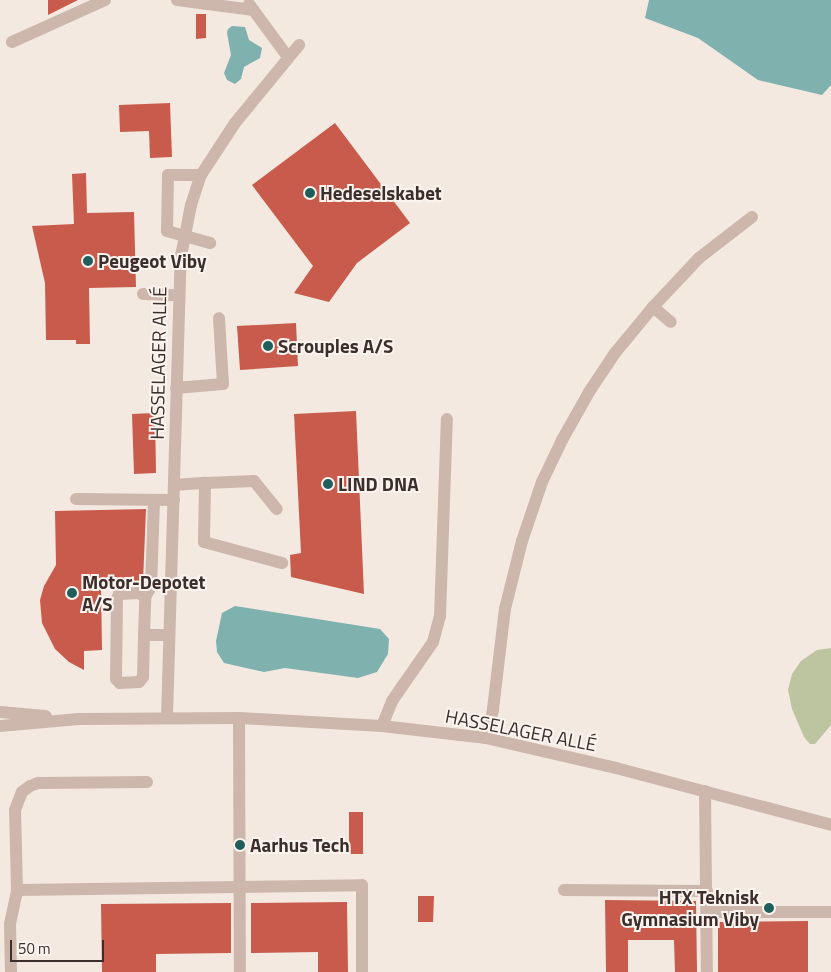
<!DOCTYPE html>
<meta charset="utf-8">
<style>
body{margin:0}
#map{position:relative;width:831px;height:972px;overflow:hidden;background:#f4e9e1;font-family:"Titillium Web",sans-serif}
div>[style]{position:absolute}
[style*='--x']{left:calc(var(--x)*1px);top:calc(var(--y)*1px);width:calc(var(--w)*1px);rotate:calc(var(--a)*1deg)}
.green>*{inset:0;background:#bcc4a0}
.water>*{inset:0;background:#7fb2ae}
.building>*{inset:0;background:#c85b4b}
.minor>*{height:12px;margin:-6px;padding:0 6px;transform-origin:6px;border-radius:6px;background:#cdb7ac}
.dots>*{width:14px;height:14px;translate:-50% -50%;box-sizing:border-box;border:2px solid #fbf3ee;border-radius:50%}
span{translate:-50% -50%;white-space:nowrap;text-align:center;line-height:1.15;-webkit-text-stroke:4px #fbf3ee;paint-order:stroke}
.poi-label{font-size:19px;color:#3b2e2b;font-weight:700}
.left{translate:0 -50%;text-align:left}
.right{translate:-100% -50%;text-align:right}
.street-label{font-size:19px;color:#3b2e2b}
.scale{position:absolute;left:10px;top:940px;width:94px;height:22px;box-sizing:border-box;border:2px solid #3b2e2b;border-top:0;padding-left:6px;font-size:15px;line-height:18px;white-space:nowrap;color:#3b2e2b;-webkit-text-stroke:4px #fbf3ee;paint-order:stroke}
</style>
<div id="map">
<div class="green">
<i style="clip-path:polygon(831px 648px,831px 725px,815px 744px,810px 744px,804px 737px,792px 709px,788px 690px,792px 674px,801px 661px,817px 650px)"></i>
</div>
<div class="water">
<i style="clip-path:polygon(649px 0,831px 0,831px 85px,822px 95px,758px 80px,698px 38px,645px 18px)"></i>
<i style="clip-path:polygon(232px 26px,245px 27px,249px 40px,262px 48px,260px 58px,244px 67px,241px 79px,235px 84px,227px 80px,224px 73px,231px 55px,227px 33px,228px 29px)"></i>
<i style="clip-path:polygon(235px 606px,380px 629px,389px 639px,388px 654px,377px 672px,358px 678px,285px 668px,264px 672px,224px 663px,217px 652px,216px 641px,222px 613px)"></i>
</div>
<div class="building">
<i style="clip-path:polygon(48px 0,78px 0,48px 15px)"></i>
<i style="clip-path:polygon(196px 14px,206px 14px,206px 38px,196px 39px)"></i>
<i style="clip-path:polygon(170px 103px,172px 157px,150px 158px,149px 131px,120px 132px,119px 105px)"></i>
<i style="clip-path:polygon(335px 123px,410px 223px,357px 263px,329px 302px,294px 293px,313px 266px,252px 185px)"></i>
<i style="clip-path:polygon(86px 173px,87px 213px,134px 212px,136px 287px,89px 288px,90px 344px,76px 344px,76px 340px,46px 340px,45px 283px,32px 226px,74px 224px,72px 174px)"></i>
<i style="clip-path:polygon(296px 323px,298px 366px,240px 370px,237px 326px)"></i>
<i style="clip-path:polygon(356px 411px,364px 594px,291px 577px,290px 555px,301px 553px,294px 414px)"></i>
<i style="clip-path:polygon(155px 413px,156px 473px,134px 474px,132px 414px)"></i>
<i style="clip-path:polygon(146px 509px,143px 582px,101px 583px,102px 650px,84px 651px,84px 670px,69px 662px,55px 649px,42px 623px,40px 600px,44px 586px,56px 565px,55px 511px)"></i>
<i style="clip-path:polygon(349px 812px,363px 812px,363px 854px,349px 854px)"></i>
<i style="clip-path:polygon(418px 896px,434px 896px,433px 922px,418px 922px)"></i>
<i style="clip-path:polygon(605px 900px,696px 901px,697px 972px,675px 972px,674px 940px,628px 940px,628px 972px,606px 972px)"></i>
<i style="clip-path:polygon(347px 902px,348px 972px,318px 972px,318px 952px,251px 953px,251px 903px)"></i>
<i style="clip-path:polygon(231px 903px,231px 953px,156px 954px,156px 972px,102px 972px,101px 904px)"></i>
<i style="clip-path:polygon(808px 921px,808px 972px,718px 972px,718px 922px)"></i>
</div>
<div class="minor">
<i style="--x:177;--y:0;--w:77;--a:7.5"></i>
<i style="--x:249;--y:4;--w:66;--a:53.7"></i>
<i style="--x:12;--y:42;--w:102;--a:-24.3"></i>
<i style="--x:201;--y:175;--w:33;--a:180"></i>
<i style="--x:168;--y:175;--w:56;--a:91"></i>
<i style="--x:167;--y:231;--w:45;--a:15.6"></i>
<i style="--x:143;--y:294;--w:35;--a:2"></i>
<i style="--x:653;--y:307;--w:23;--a:40"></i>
<i style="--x:176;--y:388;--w:47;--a:-4.9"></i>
<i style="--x:223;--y:384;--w:66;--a:-93.5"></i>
<i style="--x:205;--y:483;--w:49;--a:-2.3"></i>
<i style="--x:254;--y:481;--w:36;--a:51"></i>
<i style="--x:174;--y:485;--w:31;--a:-4"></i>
<i style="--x:205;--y:483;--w:59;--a:91"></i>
<i style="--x:204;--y:542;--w:81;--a:15.1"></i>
<i style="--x:76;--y:499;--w:98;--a:0.6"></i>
<i style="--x:145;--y:597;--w:12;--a:-59"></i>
<i style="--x:151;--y:587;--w:87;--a:-88"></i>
<i style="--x:144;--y:635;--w:38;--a:-88"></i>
<i style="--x:145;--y:597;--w:7;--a:-146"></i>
<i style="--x:139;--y:593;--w:20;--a:177"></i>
<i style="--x:119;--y:594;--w:5;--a:112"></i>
<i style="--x:117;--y:599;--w:80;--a:90.7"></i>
<i style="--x:116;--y:679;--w:6;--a:45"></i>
<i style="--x:120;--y:683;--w:19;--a:-3"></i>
<i style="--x:139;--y:682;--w:6;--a:-51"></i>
<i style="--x:143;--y:677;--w:42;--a:-88.6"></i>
<i style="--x:144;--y:635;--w:25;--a:0"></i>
<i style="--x:0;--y:712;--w:46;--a:5"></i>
<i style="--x:167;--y:717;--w:461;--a:-88.3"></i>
<i style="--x:181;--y:256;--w:52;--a:-78.9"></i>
<i style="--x:191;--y:205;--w:32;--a:-72"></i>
<i style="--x:201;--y:175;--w:62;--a:-56.8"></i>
<i style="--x:235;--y:123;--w:101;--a:-50.6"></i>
<i style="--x:239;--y:718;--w:254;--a:89.8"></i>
<i style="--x:0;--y:726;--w:79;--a:-5.1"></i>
<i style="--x:79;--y:719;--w:160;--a:-0.4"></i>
<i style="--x:239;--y:718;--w:143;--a:3.2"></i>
<i style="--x:382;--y:726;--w:105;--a:6.6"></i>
<i style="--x:486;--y:738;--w:133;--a:13"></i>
<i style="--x:616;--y:768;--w:222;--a:14.8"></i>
<i style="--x:382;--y:726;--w:27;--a:-68"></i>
<i style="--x:392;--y:701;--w:72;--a:-55.2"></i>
<i style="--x:433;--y:642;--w:27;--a:-75"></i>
<i style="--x:440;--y:616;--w:197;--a:-88"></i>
<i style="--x:486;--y:738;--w:30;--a:-76"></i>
<i style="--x:493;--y:709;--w:101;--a:-83.2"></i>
<i style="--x:505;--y:609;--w:70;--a:-76"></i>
<i style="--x:522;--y:541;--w:62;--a:-71.3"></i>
<i style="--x:542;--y:482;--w:47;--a:-64.5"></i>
<i style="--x:562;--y:440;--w:55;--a:-60.6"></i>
<i style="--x:589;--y:392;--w:47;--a:-56.3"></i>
<i style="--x:615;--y:353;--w:60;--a:-50.4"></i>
<i style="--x:653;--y:307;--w:67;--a:-46.8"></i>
<i style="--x:699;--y:258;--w:67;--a:-37.7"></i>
<i style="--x:705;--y:791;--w:181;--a:89.4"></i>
<i style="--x:17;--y:890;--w:80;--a:-91.4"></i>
<i style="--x:15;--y:810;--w:19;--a:-69"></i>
<i style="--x:22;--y:792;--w:10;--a:-37"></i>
<i style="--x:30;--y:786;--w:9;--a:-21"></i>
<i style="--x:38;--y:783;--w:109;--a:-0.5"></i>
<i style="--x:564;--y:890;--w:143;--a:0.4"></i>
<i style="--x:707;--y:912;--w:124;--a:0"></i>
<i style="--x:11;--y:972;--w:48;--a:-91.2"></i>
<i style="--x:10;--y:924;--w:35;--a:-78"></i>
<i style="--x:17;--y:890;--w:345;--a:-0.8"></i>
<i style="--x:362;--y:885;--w:87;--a:90"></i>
</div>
<div class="dots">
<i style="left:310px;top:193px;background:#1f5e5b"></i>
<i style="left:88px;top:261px;background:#1f5e5b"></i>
<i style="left:268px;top:346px;background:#1f5e5b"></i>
<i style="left:328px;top:484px;background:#1f5e5b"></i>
<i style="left:72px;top:593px;background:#1f5e5b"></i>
<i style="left:240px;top:845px;background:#1f5e5b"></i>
<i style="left:769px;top:908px;background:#1f5e5b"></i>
</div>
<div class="poi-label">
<span class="left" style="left:320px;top:193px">Hedeselskabet</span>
<span class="left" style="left:98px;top:261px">Peugeot Viby</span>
<span class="left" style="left:278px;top:346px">Scrouples A/S</span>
<span class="left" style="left:338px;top:484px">LIND DNA</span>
<span class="left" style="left:82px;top:593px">Motor-Depotet<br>A/S</span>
<span class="left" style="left:250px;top:845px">Aarhus Tech</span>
<span class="right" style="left:759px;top:908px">HTX Teknisk<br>Gymnasium Viby</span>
</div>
<div class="street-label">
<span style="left:158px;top:363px;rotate:-89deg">HASSELAGER ALLÉ</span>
<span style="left:521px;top:730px;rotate:11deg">HASSELAGER ALLÉ</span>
</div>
<div class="scale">50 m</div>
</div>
